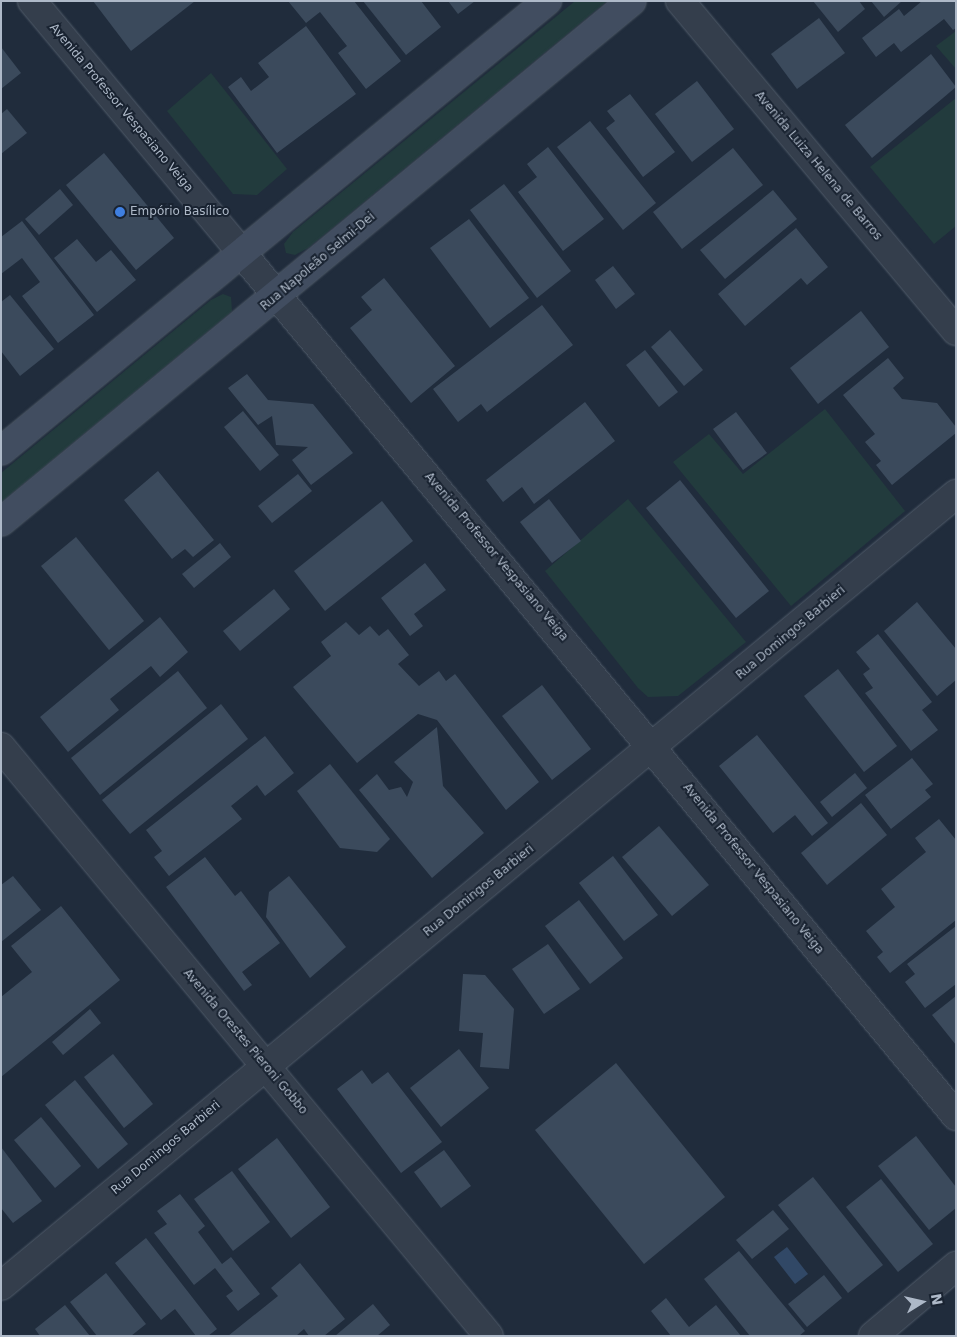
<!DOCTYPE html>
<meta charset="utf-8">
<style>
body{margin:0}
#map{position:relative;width:957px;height:1337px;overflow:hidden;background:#202c3c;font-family:"DejaVu Sans",sans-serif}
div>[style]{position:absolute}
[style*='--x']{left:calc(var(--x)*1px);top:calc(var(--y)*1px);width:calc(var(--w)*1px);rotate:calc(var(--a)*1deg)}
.green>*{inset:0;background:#223b3d}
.water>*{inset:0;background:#314866}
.building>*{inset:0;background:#3b4a5c}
.roads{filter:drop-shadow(0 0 1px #515c6a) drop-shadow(0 0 1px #515c6a)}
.minor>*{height:28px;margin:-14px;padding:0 14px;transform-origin:14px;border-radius:14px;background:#343e4c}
.tertiary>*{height:28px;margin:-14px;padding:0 14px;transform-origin:14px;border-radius:14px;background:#343e4c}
.secondary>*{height:28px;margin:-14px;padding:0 14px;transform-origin:14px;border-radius:14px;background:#414d60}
.dots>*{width:14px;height:14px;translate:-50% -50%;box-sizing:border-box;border:2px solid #192331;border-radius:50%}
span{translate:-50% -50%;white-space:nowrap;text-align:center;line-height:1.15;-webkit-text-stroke:4px #192331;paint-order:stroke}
.street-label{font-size:12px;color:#aeb9c8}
.poi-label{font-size:12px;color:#aeb9c8}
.left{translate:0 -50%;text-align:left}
.frame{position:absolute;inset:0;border:2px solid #aeb9c8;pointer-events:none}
.north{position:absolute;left:897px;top:1277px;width:50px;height:50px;-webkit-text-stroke:4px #192331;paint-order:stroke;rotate:80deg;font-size:14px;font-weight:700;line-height:20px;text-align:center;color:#aeb9c8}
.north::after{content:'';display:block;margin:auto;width:18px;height:22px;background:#aeb9c8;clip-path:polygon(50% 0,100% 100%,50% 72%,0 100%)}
</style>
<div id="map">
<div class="green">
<i style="clip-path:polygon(575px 1px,607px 1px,308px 248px,295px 255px,286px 253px,284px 244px,293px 232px)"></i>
<i style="clip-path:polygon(956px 31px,956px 69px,936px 46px)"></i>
<i style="clip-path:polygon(211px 73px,287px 169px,257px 195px,233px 194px,167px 111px)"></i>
<i style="clip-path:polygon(956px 98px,956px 226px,934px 244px,870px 167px)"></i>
<i style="clip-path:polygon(223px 294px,231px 297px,232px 311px,1px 502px,1px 473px,211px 300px)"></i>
<i style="clip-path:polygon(825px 409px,905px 511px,791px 606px,673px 462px,709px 434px,743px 474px)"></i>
<i style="clip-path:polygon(628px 499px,746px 642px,678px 696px,648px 697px,638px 688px,545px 571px)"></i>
</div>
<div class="water">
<i style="clip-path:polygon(787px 1247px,808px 1274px,795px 1284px,774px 1257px)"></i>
</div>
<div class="building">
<i style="clip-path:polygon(93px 1px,195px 1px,131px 51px)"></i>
<i style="clip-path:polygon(288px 1px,354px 1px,401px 61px,366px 89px,338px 53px,347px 46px,320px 12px,306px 23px)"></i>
<i style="clip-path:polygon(363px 1px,421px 1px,441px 27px,406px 55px)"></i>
<i style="clip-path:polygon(448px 1px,475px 1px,458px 14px)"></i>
<i style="clip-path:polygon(813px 1px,859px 1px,865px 9px,838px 32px)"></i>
<i style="clip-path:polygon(871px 1px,902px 1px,884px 17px)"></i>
<i style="clip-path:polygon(922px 1px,956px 1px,956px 28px,953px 30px,944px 19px,901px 52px,894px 43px,876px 57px,862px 38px,899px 9px,904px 16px)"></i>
<i style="clip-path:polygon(819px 18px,845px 53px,797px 89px,771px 54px)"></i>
<i style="clip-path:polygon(306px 26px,356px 94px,277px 153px,228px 87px,241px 77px,251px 91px,269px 77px,258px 63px)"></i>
<i style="clip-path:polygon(1px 47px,21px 73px,1px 89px)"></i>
<i style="clip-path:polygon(931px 54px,956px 87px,872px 158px,845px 125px)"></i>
<i style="clip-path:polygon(697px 81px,734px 129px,692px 162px,655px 114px)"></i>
<i style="clip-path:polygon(630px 94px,675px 152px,643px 177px,606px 128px,615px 121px,607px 111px)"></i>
<i style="clip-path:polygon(7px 109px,27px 133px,1px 154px,1px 114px)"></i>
<i style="clip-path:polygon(590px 121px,656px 203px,623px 230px,557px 147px)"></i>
<i style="clip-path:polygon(548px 147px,604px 219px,563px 251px,518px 192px,537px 177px,527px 164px)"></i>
<i style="clip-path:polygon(733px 148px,763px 185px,682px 249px,653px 212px)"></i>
<i style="clip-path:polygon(104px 153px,174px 238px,136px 270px,66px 185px)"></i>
<i style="clip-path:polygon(504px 184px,571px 271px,537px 298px,470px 210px)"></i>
<i style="clip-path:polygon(60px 189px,73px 205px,39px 235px,25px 219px)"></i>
<i style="clip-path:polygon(773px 190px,797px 219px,725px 279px,700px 250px)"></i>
<i style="clip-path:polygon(469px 219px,529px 298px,490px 328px,430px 248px)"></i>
<i style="clip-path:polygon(22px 221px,94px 315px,58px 343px,22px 296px,40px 282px,22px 258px,1px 274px,1px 237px)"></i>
<i style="clip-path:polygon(796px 228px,828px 267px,807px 285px,801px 278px,745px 326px,718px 294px)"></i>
<i style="clip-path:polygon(77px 239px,96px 262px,111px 250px,136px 280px,97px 312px,54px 258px)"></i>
<i style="clip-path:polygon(613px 266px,635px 294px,616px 309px,595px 280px)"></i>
<i style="clip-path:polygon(384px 278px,455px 366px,411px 403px,350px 328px,372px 310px,361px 297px)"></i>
<i style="clip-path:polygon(10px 295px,54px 349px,20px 376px,1px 351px,1px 302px)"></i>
<i style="clip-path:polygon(542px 305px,573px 345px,487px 412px,481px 404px,458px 422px,433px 389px)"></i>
<i style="clip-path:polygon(861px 311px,889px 347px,818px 404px,790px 368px)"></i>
<i style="clip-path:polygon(670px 330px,703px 370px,684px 386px,651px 347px)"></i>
<i style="clip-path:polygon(645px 350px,678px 392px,659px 407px,626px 365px)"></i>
<i style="clip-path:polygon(888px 358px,904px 378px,893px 388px,902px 399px,937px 403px,956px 427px,956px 433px,892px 485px,876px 465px,881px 461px,865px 442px,875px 434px,843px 395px)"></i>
<i style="clip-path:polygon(247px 374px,268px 400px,313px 404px,353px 453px,311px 485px,292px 460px,308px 447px,276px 445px,272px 416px,258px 425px,228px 388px)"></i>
<i style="clip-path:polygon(585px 402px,615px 441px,534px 504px,522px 487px,503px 502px,486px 480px)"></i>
<i style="clip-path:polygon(243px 411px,279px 455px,260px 471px,224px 427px)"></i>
<i style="clip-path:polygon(736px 412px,767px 453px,743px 470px,713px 429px)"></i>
<i style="clip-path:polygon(158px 471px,214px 540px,193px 557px,185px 549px,172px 559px,124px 500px)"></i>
<i style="clip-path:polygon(298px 474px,312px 491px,272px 523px,258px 506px)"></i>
<i style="clip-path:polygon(680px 480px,769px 591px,736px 618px,646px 508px)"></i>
<i style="clip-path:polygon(549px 499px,581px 541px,552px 563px,520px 522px)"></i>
<i style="clip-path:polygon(382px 501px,413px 541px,325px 611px,294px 571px)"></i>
<i style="clip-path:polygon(76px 537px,144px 621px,109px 650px,41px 566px)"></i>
<i style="clip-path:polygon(220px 543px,231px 557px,194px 588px,182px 574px)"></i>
<i style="clip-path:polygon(425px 563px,446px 590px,414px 614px,423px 626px,410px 636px,381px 598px)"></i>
<i style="clip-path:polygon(274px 589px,290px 609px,240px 651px,223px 631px)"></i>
<i style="clip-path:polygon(917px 602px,956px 649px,956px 680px,937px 696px,884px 631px)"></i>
<i style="clip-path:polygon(160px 617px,188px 652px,160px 677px,151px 666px,110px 699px,119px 710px,68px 752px,40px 717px)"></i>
<i style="clip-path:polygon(346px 622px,359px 635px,370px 626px,379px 636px,388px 629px,409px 655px,398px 664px,419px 686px,439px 671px,446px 681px,455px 674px,539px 782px,506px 810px,437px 720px,418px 714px,357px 763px,293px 687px,331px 656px,321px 642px)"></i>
<i style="clip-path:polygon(878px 634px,932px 702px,922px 710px,938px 730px,911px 751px,865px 693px,873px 688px,863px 674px,870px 669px,856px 652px)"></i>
<i style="clip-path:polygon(838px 669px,897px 746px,864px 772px,804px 696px)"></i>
<i style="clip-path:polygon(178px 671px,207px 708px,100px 795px,71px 758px)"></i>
<i style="clip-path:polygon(542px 685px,591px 749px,552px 780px,502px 716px)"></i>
<i style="clip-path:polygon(221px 704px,248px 739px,130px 834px,102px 800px)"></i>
<i style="clip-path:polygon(437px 727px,443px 786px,484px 833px,432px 878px,359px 790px,377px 774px,389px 790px,401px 787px,407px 797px,413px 782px,394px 762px)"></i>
<i style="clip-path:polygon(757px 735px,828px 823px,812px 836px,795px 815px,773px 833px,719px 766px)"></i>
<i style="clip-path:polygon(265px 736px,294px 773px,265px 796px,257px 785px,231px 806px,242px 819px,169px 876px,154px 857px,162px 851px,146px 830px)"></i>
<i style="clip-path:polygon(912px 758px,933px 784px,925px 790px,931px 797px,891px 829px,865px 795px)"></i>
<i style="clip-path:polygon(330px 764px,390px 839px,377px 852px,340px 848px,297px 791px)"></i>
<i style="clip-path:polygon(855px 773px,867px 788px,832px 817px,820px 802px)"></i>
<i style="clip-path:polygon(861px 803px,887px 835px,827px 885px,801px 853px)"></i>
<i style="clip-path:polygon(939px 819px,956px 840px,956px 920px,890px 973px,877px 957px,883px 952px,866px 931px,895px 907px,881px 889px,926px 852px,915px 838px)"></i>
<i style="clip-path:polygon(659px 826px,709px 885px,672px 916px,622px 857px)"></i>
<i style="clip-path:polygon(613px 856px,658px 915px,624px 941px,579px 883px)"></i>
<i style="clip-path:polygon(205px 857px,235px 896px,241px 891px,280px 943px,242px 972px,252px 985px,244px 991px,166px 887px)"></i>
<i style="clip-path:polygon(13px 876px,41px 910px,1px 942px,1px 885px)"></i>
<i style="clip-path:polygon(289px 876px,346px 947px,310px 978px,266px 917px,269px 892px)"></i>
<i style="clip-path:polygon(579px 900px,623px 958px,590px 984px,545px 926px)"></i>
<i style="clip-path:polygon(61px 906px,120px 980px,1px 1077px,1px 997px,32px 972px,11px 946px)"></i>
<i style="clip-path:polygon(956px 926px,956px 984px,925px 1008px,905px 982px,915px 974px,907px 964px)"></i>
<i style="clip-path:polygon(548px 944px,580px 989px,544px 1014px,512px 969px)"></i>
<i style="clip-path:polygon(463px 974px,485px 975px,514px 1009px,509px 1069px,480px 1067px,483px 1033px,459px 1031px)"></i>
<i style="clip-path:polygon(956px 996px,956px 1045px,932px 1015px)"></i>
<i style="clip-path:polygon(90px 1009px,101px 1023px,63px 1055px,52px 1042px)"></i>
<i style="clip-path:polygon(459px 1049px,489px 1088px,441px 1127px,410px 1088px)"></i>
<i style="clip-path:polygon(113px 1054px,153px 1104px,124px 1128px,84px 1077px)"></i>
<i style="clip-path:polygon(616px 1063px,725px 1197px,644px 1264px,535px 1130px)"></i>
<i style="clip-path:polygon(362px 1070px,372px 1084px,388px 1072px,442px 1142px,401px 1173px,337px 1089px)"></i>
<i style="clip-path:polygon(75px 1080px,128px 1144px,98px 1169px,45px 1105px)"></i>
<i style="clip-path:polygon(41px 1117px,81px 1166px,55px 1188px,14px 1140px)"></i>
<i style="clip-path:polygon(916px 1136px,956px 1187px,956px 1208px,929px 1230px,878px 1166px)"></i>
<i style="clip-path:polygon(277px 1138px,330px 1207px,291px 1238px,238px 1169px)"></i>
<i style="clip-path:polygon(1px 1147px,42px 1201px,13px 1223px,1px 1208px)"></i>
<i style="clip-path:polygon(444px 1150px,471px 1186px,441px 1208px,414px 1172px)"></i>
<i style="clip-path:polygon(232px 1171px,270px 1222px,233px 1251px,194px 1199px)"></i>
<i style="clip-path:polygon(813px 1177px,883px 1265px,848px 1293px,778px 1205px)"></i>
<i style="clip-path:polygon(881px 1179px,933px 1244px,898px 1272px,846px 1207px)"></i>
<i style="clip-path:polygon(180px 1194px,205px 1226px,198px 1232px,222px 1264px,231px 1257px,260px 1294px,238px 1311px,226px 1296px,233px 1291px,215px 1268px,194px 1285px,154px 1233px,167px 1224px,157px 1211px)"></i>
<i style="clip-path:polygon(773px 1210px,789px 1229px,752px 1259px,736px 1240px)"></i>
<i style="clip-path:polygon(146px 1238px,217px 1329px,208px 1336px,196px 1336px,175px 1309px,161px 1320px,115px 1263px)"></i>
<i style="clip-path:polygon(739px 1251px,805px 1331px,799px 1336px,750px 1336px,704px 1279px)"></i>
<i style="clip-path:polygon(300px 1263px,345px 1319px,324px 1336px,309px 1336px,304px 1329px,296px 1336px,228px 1336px,278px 1296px,271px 1288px)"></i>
<i style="clip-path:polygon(106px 1273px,146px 1324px,131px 1336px,97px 1336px,70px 1302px)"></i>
<i style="clip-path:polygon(824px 1275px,842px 1298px,807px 1327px,788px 1304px)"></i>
<i style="clip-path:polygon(666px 1298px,689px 1327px,716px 1305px,741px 1336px,671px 1336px,651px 1311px)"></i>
<i style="clip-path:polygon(373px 1304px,390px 1325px,377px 1336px,335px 1336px)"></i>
<i style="clip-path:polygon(65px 1305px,90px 1336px,40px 1336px,35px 1329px)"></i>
</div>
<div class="roads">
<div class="minor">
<i style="--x:32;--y:1;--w:325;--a:50.2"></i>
<i style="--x:1;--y:747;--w:765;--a:50.36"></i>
<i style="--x:1;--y:1286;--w:1241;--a:-39.67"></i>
<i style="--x:873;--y:1336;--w:109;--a:-40.1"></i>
</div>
<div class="tertiary">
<i style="--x:680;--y:1;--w:430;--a:50.1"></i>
<i style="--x:240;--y:251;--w:1123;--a:50.38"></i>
</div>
<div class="secondary">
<i style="--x:1;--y:451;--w:708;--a:-39.49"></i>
<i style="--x:1;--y:522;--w:818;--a:-39.55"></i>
</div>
</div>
<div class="dots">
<i style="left:120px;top:212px;background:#3f7fe0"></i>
</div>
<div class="street-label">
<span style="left:121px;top:108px;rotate:50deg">Avenida Professor Vespasiano Veiga</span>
<span style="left:818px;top:166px;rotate:50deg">Avenida Luiza Helena de Barros</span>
<span style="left:318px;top:262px;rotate:-40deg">Rua Napoleão Selmi-Dei</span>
<span style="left:496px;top:557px;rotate:50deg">Avenida Professor Vespasiano Veiga</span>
<span style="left:791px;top:633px;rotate:-40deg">Rua Domingos Barbieri</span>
<span style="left:753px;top:869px;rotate:51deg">Avenida Professor Vespasiano Veiga</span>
<span style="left:479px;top:891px;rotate:-39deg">Rua Domingos Barbieri</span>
<span style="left:245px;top:1042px;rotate:50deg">Avenida Orestes Pieroni Gobbo</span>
<span style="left:166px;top:1148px;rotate:-40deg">Rua Domingos Barbieri</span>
</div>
<div class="poi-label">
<span class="left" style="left:130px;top:212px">Empório Basílico</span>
</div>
<div class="frame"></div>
<div class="north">N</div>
</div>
